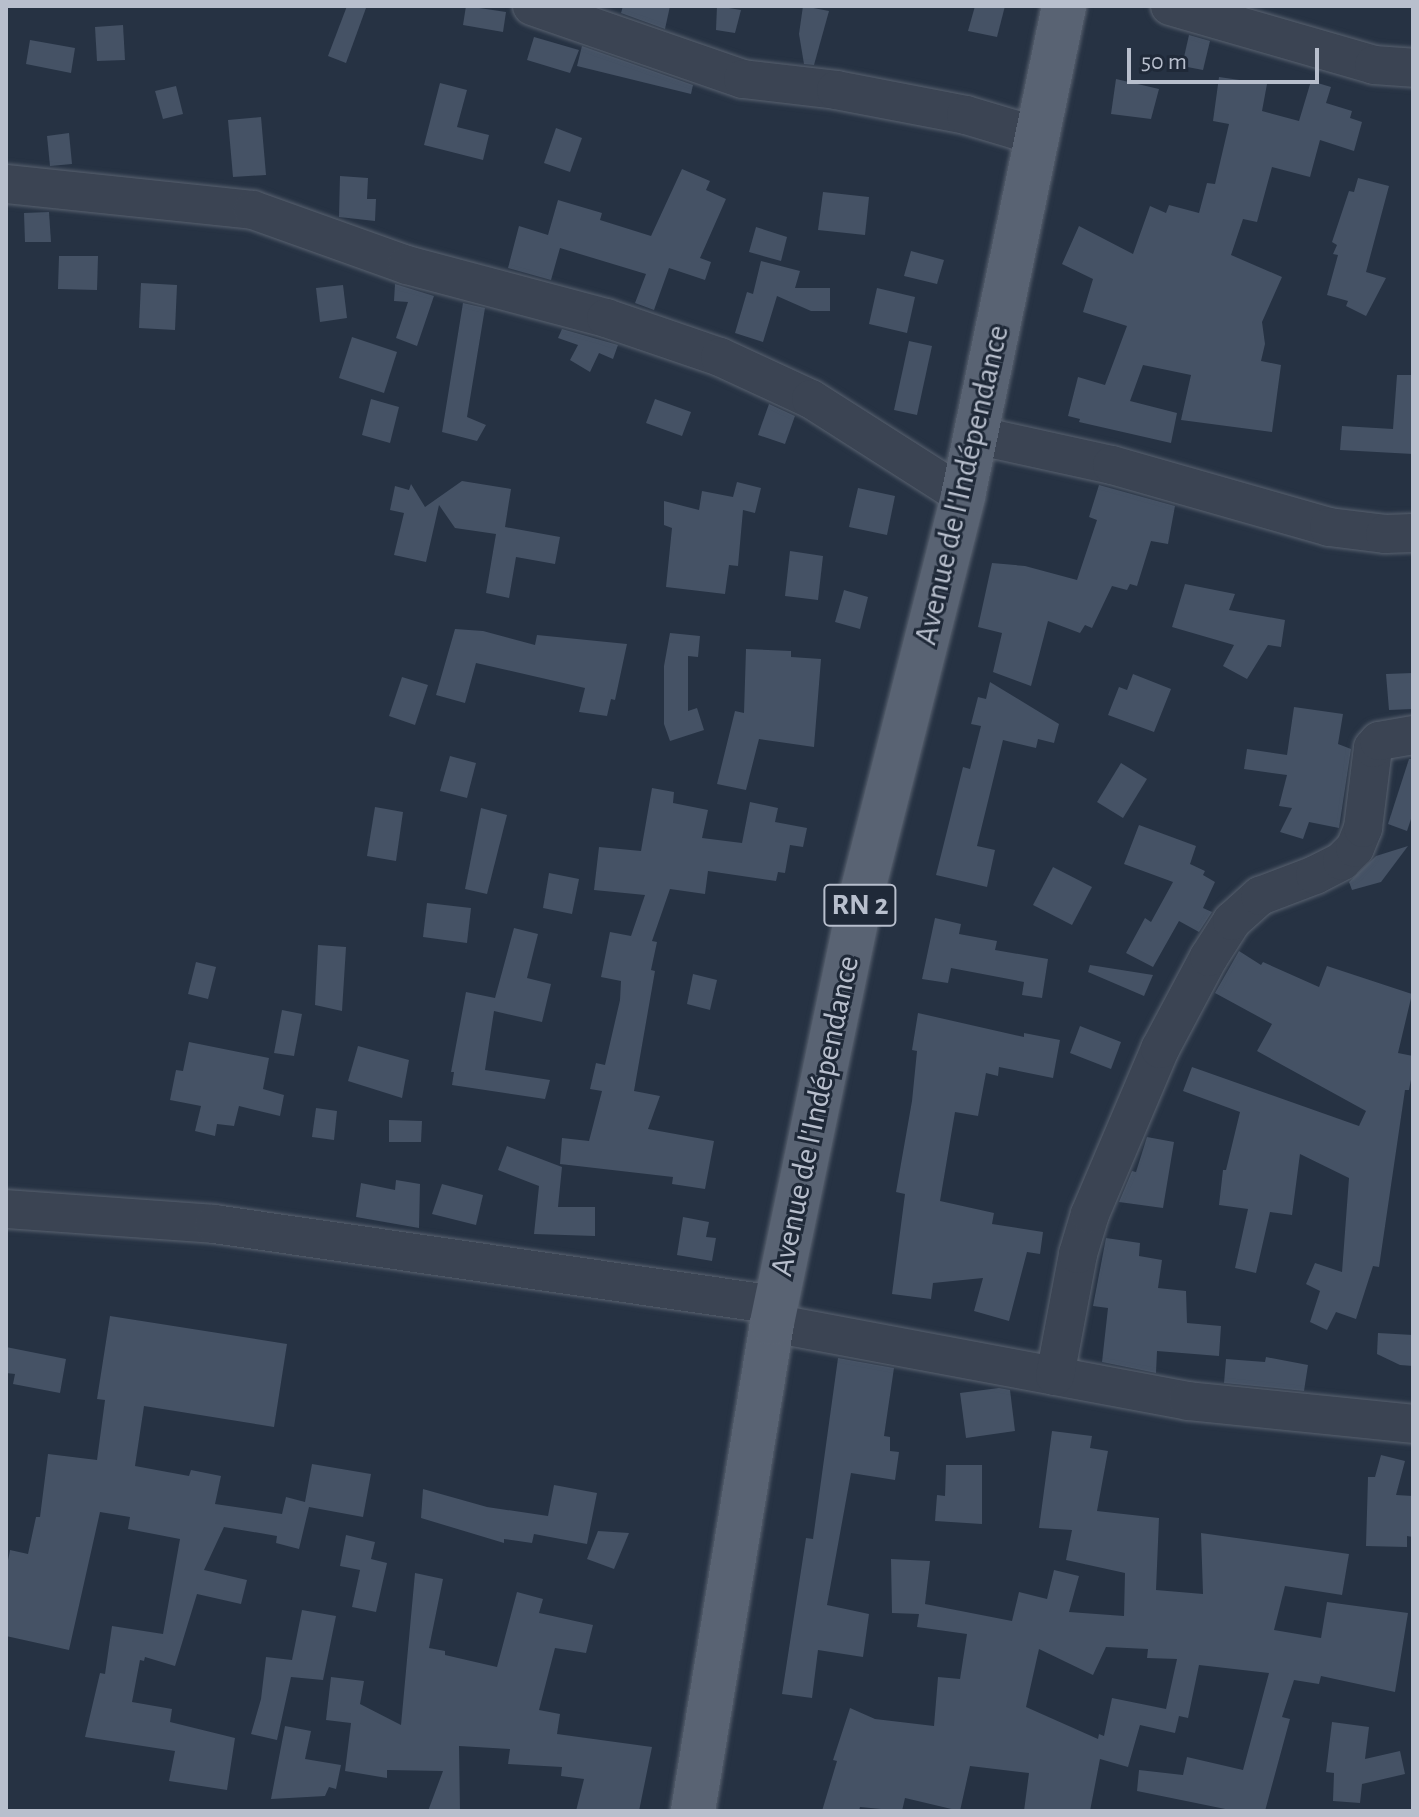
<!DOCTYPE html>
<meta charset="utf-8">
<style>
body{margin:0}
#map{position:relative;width:1419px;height:1817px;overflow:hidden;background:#263243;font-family:"Alegreya Sans",sans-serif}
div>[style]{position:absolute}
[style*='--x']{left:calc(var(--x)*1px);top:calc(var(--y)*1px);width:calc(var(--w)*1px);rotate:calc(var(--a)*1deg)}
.building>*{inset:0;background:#455265}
.roads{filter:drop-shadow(0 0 2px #596270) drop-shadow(0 0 2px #596270)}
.minor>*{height:38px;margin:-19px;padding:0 19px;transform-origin:19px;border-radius:19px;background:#3b4453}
.major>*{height:44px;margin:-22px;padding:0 22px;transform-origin:22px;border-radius:22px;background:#596373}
span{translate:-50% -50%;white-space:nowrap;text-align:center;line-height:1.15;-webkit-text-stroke:6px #1f2938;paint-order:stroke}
.shield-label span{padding:2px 6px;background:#1f2938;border:2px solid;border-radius:6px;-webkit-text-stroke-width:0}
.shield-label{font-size:30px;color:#b8bfcd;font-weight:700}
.street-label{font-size:32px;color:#b8bfcd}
.frame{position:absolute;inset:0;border:8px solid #b8bfcd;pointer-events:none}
.scale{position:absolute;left:1127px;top:48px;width:192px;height:36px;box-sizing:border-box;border:4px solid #b8bfcd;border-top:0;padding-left:10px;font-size:24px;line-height:28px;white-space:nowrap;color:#b8bfcd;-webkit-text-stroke:6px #1f2938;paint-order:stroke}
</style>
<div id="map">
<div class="building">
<i style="clip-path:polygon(347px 6px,366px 8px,346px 63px,328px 56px)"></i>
<i style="clip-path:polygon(466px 6px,506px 12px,503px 32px,463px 25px)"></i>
<i style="clip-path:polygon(623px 6px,670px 6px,665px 29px,621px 13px)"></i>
<i style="clip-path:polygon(717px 6px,741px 10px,735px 33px,716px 30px)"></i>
<i style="clip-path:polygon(803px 6px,829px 11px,814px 65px,804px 64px,799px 34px)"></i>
<i style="clip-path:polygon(975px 6px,1005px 6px,997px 37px,968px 31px)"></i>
<i style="clip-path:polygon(123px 25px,125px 60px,97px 61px,95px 27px)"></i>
<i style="clip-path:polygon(1189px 35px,1210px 41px,1203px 70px,1182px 66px)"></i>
<i style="clip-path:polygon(534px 37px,579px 50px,570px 73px,527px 60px)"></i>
<i style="clip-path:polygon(30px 40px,75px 48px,71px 73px,26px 64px)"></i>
<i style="clip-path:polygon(582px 46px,693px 85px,691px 94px,577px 66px)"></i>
<i style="clip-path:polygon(1219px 77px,1267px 84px,1262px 111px,1299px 121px,1311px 81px,1331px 87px,1326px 103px,1352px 111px,1350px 118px,1362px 122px,1354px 151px,1320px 140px,1310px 177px,1272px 167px,1257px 222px,1243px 219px,1231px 255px,1282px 277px,1262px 322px,1265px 344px,1261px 361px,1281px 365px,1272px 432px,1181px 420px,1191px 375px,1143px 365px,1130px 401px,1177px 413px,1171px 443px,1079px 422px,1080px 419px,1068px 416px,1078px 377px,1105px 385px,1127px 326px,1083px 312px,1093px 279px,1062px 264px,1079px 226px,1133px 254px,1150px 206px,1166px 213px,1169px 205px,1199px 213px,1207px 183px,1215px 184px,1229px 124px,1213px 121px)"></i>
<i style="clip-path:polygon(1116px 79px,1159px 89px,1151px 119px,1111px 114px)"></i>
<i style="clip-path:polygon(440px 83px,467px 90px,457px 127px,489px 135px,483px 160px,424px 145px)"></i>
<i style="clip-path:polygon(176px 86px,183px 114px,163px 119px,155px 91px)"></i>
<i style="clip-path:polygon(261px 117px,266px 175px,233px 177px,228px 120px)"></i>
<i style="clip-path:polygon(556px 128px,582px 138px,570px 172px,544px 163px)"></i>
<i style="clip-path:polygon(69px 133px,72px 164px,50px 166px,47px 136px)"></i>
<i style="clip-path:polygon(682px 169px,710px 181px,706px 190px,726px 199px,700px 258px,711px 262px,705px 280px,669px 268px,654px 310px,635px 303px,646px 274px,560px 248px,551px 280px,508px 268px,519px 226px,548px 235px,558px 200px,602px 213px,600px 220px,651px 236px)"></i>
<i style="clip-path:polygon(340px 176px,368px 178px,367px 199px,376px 199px,375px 221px,339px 217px)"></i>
<i style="clip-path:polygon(1358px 178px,1389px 186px,1366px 272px,1386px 278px,1366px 316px,1346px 306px,1348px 301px,1327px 295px,1338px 255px,1333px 254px,1337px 245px,1332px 242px,1349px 191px,1354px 192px)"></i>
<i style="clip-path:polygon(823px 192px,869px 197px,865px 235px,818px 230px)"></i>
<i style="clip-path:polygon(49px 212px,51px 242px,25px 242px,24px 213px)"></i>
<i style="clip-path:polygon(756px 227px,787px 237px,781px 261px,749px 252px)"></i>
<i style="clip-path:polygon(911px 251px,944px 260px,937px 284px,904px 276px)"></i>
<i style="clip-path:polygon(59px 256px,98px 256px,97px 290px,58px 289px)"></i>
<i style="clip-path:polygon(761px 261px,800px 271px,795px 288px,830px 288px,830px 311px,811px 311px,777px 296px,763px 342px,735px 333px,747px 292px,753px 294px)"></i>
<i style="clip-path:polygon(141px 283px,177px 285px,175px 330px,139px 328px)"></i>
<i style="clip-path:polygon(395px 284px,434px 296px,417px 346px,396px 338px,408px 302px,394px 301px)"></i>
<i style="clip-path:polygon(343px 285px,347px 318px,320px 322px,316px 288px)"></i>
<i style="clip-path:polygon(877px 288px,915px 297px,907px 333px,869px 324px)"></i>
<i style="clip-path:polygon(463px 303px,485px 308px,467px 417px,486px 425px,477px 441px,442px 432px)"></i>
<i style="clip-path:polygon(562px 329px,618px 345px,613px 359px,599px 353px,590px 372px,570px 360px,578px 345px,558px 338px)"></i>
<i style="clip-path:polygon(352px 337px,397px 352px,384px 393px,339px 378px)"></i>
<i style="clip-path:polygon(909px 341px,932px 346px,917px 415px,894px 410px)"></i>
<i style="clip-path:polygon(1397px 375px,1413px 375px,1413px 454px,1340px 450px,1342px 426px,1393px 429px)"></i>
<i style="clip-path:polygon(371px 399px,399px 407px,390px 443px,362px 435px)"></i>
<i style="clip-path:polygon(655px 399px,691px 412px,682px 436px,646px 423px)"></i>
<i style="clip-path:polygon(769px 404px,795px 416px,785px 444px,758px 435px)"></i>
<i style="clip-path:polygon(462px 481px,511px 489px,505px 527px,560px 537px,555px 564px,516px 557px,509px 598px,486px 593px,496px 534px,455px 528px,439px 505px,426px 562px,394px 555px,404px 513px,390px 510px,395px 486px,409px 490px,411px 484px,425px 507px)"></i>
<i style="clip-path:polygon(737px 482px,761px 488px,755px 513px,743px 510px,738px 566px,729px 565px,725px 594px,666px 587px,672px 528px,664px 525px,664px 501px,699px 510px,702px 491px,733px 497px)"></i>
<i style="clip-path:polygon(1099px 485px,1175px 506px,1168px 544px,1151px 541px,1137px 586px,1130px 584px,1127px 590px,1112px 586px,1092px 628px,1085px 625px,1080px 633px,1048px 621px,1031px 686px,993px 672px,1002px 633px,978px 627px,992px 563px,1025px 566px,1077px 580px,1097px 520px,1089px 517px)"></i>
<i style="clip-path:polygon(858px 488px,895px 496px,887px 535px,849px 527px)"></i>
<i style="clip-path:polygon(790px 551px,823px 556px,818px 600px,785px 596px)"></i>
<i style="clip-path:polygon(1185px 584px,1235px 594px,1229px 610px,1285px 620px,1281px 647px,1268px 645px,1247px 679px,1223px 666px,1234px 645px,1172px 627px)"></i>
<i style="clip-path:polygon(844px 590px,868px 597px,860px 629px,835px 622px)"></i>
<i style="clip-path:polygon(455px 629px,483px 631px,535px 645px,537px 635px,627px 644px,615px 700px,611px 699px,607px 716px,579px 712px,585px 688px,476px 663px,465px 703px,436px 695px)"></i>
<i style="clip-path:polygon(670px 633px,700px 636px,698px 657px,688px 656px,688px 711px,697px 708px,704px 730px,670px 741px,664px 724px,664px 666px)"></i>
<i style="clip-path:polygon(746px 649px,791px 651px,791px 657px,821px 659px,814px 747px,759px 739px,746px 790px,717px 784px,735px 711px,744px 713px)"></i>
<i style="clip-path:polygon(1413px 673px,1413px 709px,1389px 710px,1386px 674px)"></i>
<i style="clip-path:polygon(1133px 674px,1171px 689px,1154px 732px,1108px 715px,1119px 687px,1127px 690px)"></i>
<i style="clip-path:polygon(402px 677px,428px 685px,415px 725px,389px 716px)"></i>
<i style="clip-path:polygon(990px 682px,1059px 724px,1054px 743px,1038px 739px,1036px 748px,1003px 740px,977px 846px,995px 850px,987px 887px,936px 875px,963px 767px,970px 769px,981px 726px,971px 724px,978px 697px,986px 699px)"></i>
<i style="clip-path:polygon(1294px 707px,1343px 714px,1338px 744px,1351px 749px,1339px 828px,1309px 822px,1303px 839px,1280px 832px,1292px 808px,1279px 806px,1287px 775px,1244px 769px,1247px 749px,1287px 755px)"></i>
<i style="clip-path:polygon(450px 756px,476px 763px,467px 798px,440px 791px)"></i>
<i style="clip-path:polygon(1409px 759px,1413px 759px,1413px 813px,1407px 831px,1388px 824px)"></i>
<i style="clip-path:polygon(1121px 763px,1147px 779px,1123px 818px,1097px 802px)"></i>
<i style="clip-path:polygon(652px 788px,674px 792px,673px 803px,708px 810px,702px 838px,742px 843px,750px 802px,778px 808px,775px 822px,807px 828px,803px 847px,790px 845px,785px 873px,778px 872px,776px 881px,708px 871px,705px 894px,670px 889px,652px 941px,657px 942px,651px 970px,655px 971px,634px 1091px,660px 1096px,648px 1129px,714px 1141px,705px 1189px,672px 1184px,673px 1177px,560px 1164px,562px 1138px,589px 1141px,602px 1091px,590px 1089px,596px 1063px,605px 1065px,620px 1000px,621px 981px,601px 977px,610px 932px,631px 936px,645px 895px,594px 890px,599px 847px,641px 851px)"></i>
<i style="clip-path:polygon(375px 807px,403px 812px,396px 861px,367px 856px)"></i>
<i style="clip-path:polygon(481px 808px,507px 815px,487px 894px,465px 889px)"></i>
<i style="clip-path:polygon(1139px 825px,1196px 846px,1190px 864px,1205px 871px,1203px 875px,1215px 882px,1203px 908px,1212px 912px,1199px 932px,1179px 921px,1153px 967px,1126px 953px,1145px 918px,1151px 922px,1173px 882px,1124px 864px)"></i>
<i style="clip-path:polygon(1408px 846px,1381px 882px,1352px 890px,1349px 882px,1376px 856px)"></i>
<i style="clip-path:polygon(1053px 867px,1092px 887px,1072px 925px,1033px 905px)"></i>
<i style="clip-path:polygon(549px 873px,579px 879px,572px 914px,543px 908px)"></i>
<i style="clip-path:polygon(427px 903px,471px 908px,467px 943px,423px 937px)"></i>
<i style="clip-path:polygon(935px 918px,961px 924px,959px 934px,997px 941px,995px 950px,1048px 959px,1042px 998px,1022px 995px,1024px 982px,951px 968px,948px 983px,922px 979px)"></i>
<i style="clip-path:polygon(514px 928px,538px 934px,527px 978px,551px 984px,542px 1022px,494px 1011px,485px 1070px,550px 1080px,545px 1099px,452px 1085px,454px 1072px,451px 1072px,466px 992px,495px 998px)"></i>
<i style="clip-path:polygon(318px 945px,346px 947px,342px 1011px,315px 1005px)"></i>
<i style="clip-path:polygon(1239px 951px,1261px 965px,1263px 962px,1319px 987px,1327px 966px,1412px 994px,1398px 1053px,1413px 1056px,1413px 1069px,1409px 1090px,1405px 1090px,1379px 1267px,1373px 1266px,1356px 1319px,1336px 1312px,1327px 1330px,1310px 1322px,1320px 1291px,1306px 1284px,1315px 1263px,1342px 1272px,1349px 1178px,1300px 1154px,1292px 1215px,1270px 1212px,1256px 1273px,1235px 1268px,1248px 1209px,1219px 1205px,1223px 1170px,1226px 1170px,1240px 1112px,1183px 1091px,1192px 1067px,1359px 1126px,1366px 1111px,1257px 1051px,1272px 1024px,1215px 993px)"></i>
<i style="clip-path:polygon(196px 962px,216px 967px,208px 999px,188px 994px)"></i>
<i style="clip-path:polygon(1090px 965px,1153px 975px,1144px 996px,1088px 972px)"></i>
<i style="clip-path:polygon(693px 974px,717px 980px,710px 1010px,687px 1004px)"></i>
<i style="clip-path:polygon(282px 1010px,302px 1014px,294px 1056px,274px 1053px)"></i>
<i style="clip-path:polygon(918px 1013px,1024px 1037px,1024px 1033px,1060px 1040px,1053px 1078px,999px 1067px,998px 1076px,986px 1073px,978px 1116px,955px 1112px,940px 1201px,994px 1213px,992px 1224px,1043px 1232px,1040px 1254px,1027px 1252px,1009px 1321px,974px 1311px,983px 1278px,933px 1283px,931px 1299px,892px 1294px,905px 1194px,896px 1192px,912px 1101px,917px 1051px,912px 1050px)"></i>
<i style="clip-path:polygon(1080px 1026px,1121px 1042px,1111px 1069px,1070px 1053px)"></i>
<i style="clip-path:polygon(189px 1042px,269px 1058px,263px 1089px,284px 1095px,280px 1116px,239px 1106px,234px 1126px,217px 1124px,215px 1136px,195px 1131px,201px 1106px,170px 1100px,176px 1070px,183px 1071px)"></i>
<i style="clip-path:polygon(358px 1046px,409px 1060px,402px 1098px,348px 1081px)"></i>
<i style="clip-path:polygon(316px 1108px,337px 1111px,334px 1140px,312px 1137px)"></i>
<i style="clip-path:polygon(389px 1120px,422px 1121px,421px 1142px,389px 1142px)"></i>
<i style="clip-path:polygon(1147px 1137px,1174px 1142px,1163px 1208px,1119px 1202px,1132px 1171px,1136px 1172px)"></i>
<i style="clip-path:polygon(507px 1146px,562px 1167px,558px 1207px,595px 1207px,595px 1236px,534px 1234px,539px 1186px,498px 1170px)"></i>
<i style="clip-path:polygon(396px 1180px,420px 1184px,419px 1228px,356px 1217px,361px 1183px,395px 1190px)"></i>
<i style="clip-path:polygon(442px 1184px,483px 1195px,476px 1225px,432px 1214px)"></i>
<i style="clip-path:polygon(683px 1217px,709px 1222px,706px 1237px,716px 1238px,712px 1261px,677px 1255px)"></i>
<i style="clip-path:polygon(1106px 1238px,1140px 1243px,1139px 1256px,1162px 1260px,1158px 1288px,1186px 1291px,1187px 1323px,1221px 1326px,1219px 1356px,1157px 1351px,1156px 1373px,1102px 1362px,1108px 1308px,1093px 1306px)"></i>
<i style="clip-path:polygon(110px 1316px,287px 1344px,274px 1427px,144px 1406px,135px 1466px,189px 1476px,191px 1470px,221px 1476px,215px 1504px,282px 1514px,286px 1497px,305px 1502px,312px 1464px,371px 1474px,363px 1517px,309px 1507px,299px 1549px,276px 1543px,277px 1536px,224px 1527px,204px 1570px,247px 1580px,241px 1604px,197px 1594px,175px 1666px,145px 1657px,144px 1661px,140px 1660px,132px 1702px,172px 1709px,170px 1722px,235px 1738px,227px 1790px,169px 1781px,175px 1751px,85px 1737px,100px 1673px,105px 1674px,112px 1626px,163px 1634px,180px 1539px,128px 1529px,130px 1517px,100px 1512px,69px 1650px,6px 1636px,6px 1571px,10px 1550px,28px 1554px,36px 1517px,40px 1517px,48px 1454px,97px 1460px,105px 1400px,97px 1399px)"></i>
<i style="clip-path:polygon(1378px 1333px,1413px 1335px,1413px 1366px,1400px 1365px,1377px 1354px)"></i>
<i style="clip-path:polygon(6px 1347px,66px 1359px,60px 1393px,13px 1384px,15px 1374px,6px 1373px)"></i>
<i style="clip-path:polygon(1266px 1357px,1308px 1365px,1304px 1391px,1224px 1383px,1226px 1359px,1265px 1362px)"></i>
<i style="clip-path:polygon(838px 1358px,894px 1368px,884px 1436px,890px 1437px,890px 1451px,899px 1452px,895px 1480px,851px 1473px,827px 1605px,869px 1614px,863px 1657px,818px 1650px,812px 1698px,782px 1694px,806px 1538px,813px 1539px)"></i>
<i style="clip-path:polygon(999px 1388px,1010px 1390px,1015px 1431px,966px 1438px,960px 1393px)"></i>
<i style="clip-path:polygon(evenodd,1052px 1431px,1092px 1436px,1090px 1448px,1108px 1451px,1097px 1511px,1159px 1518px,1156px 1590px,1203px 1594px,1201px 1533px,1349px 1554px,1342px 1595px,1285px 1586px,1274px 1630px,1321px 1638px,1327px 1602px,1408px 1613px,1395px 1692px,1321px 1676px,1319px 1684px,1294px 1680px,1282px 1717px,1290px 1719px,1265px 1811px,1235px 1811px,1137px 1791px,1139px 1770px,1183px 1775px,1187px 1757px,1243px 1770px,1269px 1673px,1199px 1665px,1188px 1718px,1179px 1716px,1175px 1733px,1140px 1725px,1128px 1767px,1100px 1759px,1090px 1811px,1024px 1811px,1029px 1773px,970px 1766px,960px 1811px,905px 1798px,902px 1811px,860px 1807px,859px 1811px,822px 1811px,837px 1761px,833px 1760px,850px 1708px,875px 1719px,934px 1726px,938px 1677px,960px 1679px,967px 1634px,917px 1627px,919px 1614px,892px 1613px,891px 1559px,930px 1561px,925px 1604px,1012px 1621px,1019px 1592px,1047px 1599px,1054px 1570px,1079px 1576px,1069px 1612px,1124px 1616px,1125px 1573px,1066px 1560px,1072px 1530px,1039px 1528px,1052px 1431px,1106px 1647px,1148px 1649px,1147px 1658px,1177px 1659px,1166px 1709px,1112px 1698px,1104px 1736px,1099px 1734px,1098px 1739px,1026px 1707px,1039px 1649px,1093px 1675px,1106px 1647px)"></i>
<i style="clip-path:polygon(1381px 1455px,1405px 1461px,1396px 1495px,1413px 1496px,1413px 1537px,1407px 1536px,1407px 1547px,1366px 1546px,1368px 1477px,1375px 1477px)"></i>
<i style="clip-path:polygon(946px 1465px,982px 1465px,982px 1524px,935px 1521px,937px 1495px,945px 1496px)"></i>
<i style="clip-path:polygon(554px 1485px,597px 1493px,587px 1544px,534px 1534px,532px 1543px,504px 1539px,504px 1543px,421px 1518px,423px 1489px,487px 1507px,548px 1516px)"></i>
<i style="clip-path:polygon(598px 1531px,629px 1533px,614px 1569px,587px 1559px)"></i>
<i style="clip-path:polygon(346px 1535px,375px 1542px,371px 1559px,387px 1563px,376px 1612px,352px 1607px,360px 1570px,340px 1566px)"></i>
<i style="clip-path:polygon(415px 1573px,443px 1579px,429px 1648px,445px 1651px,445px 1655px,497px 1667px,517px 1592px,543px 1599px,539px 1613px,593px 1625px,586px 1653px,555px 1648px,539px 1710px,560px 1714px,557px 1734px,652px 1747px,639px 1811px,576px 1811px,584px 1779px,561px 1776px,562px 1767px,508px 1764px,510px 1749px,459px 1746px,460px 1811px,428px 1811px,443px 1771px,387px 1770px,387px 1778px,345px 1771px,351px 1723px,326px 1720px,331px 1677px,364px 1681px,360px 1704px,401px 1725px)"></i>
<i style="clip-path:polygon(302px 1610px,336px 1616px,323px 1680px,291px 1677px,277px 1740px,251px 1734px,261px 1699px,266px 1657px,292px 1660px)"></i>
<i style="clip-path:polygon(1332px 1722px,1369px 1727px,1365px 1759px,1400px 1751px,1405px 1774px,1362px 1784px,1360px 1803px,1333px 1801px,1334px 1773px,1326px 1772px)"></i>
<i style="clip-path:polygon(285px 1726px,311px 1731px,305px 1759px,341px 1765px,336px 1789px,329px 1787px,325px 1796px,271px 1799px)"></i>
</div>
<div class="roads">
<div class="minor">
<i style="--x:532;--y:6;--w:223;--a:19.1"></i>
<i style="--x:743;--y:79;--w:94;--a:6.7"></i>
<i style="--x:836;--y:90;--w:132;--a:10.9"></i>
<i style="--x:966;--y:115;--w:77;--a:16.6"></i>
<i style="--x:1170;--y:6;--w:212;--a:16.1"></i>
<i style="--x:1374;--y:65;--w:39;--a:4"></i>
<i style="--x:6;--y:184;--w:248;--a:6"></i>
<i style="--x:253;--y:210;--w:164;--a:19.7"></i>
<i style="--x:407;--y:265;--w:206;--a:14.9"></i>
<i style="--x:606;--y:318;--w:120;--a:18.9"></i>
<i style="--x:720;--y:357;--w:100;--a:24.8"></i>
<i style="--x:811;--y:399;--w:180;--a:32.5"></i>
<i style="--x:975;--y:435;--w:140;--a:12.4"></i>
<i style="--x:1112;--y:465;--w:226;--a:15.9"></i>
<i style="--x:1329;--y:527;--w:56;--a:7.1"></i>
<i style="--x:1385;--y:534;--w:28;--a:-2"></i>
<i style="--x:6;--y:1209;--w:209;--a:4.1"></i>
<i style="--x:214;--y:1224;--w:568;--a:8.2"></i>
<i style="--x:772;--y:1323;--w:423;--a:10.6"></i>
<i style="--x:1188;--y:1401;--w:226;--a:5.8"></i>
<i style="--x:1055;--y:1376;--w:124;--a:-79.3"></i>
<i style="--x:1078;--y:1254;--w:42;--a:-73.3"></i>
<i style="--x:1090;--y:1214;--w:179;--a:-67"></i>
<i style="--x:1160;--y:1049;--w:104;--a:-62"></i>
<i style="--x:1209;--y:957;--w:43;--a:-57.4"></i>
<i style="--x:1232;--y:921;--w:38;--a:-42"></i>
<i style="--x:1260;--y:896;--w:59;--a:-20.9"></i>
<i style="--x:1315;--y:875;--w:30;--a:-27"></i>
<i style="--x:1342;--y:861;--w:18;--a:-45"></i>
<i style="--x:1355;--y:848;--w:22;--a:-68"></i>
<i style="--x:1363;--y:828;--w:81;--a:-82.9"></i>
<i style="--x:1373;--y:748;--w:9;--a:-49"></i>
<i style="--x:1379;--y:741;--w:35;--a:-10"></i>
</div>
<div class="major">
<i style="--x:693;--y:1811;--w:494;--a:-80.8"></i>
<i style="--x:772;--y:1323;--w:439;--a:-78.2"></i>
<i style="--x:862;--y:893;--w:410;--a:-75.7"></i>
<i style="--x:963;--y:496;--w:500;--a:-78.35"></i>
</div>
</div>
<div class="shield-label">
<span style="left:860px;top:905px">RN 2</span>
</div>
<div class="street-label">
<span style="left:962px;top:485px;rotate:-77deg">Avenue de l'Indépendance</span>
<span style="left:815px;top:1116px;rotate:-78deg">Avenue de l'Indépendance</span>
</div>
<div class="frame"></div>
<div class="scale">50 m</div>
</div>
